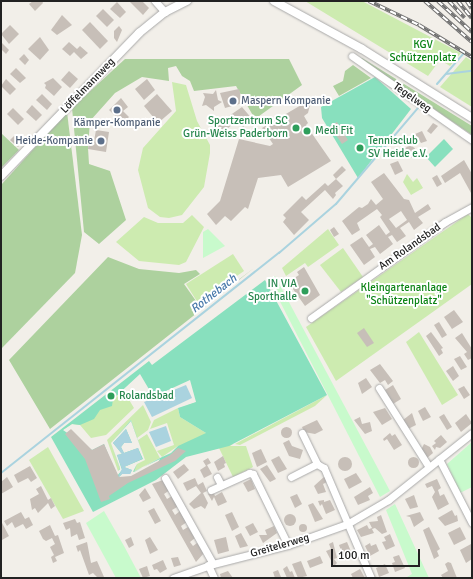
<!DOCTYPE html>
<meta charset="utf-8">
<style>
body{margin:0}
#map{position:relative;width:473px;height:579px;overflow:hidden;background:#f2efe9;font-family:Signika,sans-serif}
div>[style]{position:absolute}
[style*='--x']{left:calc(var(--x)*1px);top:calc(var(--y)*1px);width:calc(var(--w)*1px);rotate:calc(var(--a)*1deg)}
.grass>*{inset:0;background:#cdebb0}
.forest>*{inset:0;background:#add19e}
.park>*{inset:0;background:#c8facc}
.pitch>*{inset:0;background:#88e0be}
.water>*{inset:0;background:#aad3df}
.stream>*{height:2px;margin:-1px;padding:0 1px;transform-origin:1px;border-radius:1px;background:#aad3df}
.building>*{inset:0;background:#c7bfb8}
.round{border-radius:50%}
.roads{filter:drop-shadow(0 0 1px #a9a9a9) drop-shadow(0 0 1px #a9a9a9)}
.minor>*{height:7px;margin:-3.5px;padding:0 3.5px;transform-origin:3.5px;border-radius:3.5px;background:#fff}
.tertiary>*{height:8px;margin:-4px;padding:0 4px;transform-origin:4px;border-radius:4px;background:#fff}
.rail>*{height:3.5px;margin-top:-1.75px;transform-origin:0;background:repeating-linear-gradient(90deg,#fff 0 6px,#707070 0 12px);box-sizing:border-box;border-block:1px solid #707070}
.dots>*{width:11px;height:11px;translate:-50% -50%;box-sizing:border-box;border:2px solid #fff;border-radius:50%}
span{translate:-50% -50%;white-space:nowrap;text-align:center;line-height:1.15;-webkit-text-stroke:4px #fff;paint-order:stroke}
.park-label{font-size:11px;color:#0c8416}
.street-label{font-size:11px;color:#222}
.service-label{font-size:11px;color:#4e5e75}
.left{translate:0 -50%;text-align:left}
.right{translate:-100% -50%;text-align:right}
.leisure-label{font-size:11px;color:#27864d}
.water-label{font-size:12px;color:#4a7aab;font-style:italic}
.frame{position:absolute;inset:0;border:2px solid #222;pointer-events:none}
.scale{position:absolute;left:331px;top:549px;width:89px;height:18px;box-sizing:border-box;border:2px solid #222;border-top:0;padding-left:5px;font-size:12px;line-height:14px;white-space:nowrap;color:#222;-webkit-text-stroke:3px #fff;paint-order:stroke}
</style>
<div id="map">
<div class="grass">
<i style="clip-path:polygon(305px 1px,362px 1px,461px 53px,450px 66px,440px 60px,428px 76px)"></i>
<i style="clip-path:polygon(466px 57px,472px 61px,472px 107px,440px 87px)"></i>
<i style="clip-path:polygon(172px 82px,186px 85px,197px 121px,210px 145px,210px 153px,204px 187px,182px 215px,169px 218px,160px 217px,148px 208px,138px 170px,143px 148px,176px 111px)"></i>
<i style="clip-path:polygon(407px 174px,413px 182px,417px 178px,423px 188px,411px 195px,403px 182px)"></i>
<i style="clip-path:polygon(468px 214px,472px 218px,472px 284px,336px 381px,306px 327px)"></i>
<i style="clip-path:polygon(192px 215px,204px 227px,186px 262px,179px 265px,139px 261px,116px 242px,144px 217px,158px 223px,183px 223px)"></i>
<i style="clip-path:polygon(328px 229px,339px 245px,308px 267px,305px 263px,286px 276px,282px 268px)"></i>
<i style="clip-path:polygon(343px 248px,363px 277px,341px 292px,320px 265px)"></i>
<i style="clip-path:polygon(233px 254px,244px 271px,198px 303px,186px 284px)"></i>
<i style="clip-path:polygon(419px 332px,458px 395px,442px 405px,406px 342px)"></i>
<i style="clip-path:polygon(140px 374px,122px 388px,134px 408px,106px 435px,91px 438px,80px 425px,72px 424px,52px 437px)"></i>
<i style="clip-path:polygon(327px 395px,315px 406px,240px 445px,235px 444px)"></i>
<i style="clip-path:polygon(236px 401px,244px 405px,246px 416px,224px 433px,233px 444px,230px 446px,246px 446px,253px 467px,233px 477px,219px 448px,228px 446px,186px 456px,186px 451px,178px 446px,162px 457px,157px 451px,174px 445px,167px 423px,150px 429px,154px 420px,178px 408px,180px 417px,206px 433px,208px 431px,191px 422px,199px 417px,199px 413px,194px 415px,188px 405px,197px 402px,201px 411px,217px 418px)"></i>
<i style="clip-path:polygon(143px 405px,151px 422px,148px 430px,137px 438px,131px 420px,111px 443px,120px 469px,118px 471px,107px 440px)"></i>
<i style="clip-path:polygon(147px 434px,160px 458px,133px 472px,137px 464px,145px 460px,138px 440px)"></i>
<i style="clip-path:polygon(48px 447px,84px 511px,63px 519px,29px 460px)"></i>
</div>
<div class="forest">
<i style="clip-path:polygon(362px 58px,472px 126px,472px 135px,361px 59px)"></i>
<i style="clip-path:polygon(125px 59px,289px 59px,302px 85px,255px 119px,236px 86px,194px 91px,190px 81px,182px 76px,176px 66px,168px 68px,169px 81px,142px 77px,115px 93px,90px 121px,88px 148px,89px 164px,110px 171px,126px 220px,99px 244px,84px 232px,72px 108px)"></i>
<i style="clip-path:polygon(353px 65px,371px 78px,339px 96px,333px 86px,343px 81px,345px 71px)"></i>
<i style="clip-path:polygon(67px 112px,82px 235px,75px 273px,1px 349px,1px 185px)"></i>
<i style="clip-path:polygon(1px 133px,19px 150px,1px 168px)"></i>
<i style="clip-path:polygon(108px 257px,139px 269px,179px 273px,196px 270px,200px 274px,184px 284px,201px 308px,254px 268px,50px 429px,9px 360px)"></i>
</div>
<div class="park">
<i style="clip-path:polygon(208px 229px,225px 246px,203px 258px,203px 232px)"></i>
<i style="clip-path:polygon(275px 276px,390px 491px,380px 497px,269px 280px)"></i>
<i style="clip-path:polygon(472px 442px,472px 487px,460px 493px,447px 464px)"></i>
<i style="clip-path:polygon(395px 504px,429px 578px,407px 577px,412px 574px,386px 510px)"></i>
<i style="clip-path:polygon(104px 511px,124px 546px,141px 578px,116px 578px,86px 523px)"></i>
</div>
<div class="pitch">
<i style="clip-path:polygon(375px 77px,411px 109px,358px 178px,322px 118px,321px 107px)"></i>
<i style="clip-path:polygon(444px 139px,453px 149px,435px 167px,426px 157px)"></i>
<i style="clip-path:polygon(evenodd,265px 280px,327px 395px,229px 446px,186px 457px,156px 480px,93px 512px,51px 437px,149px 361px,152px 365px,265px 280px,140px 374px,150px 391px,132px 395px,135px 400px,153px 397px,190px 380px,196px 402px,178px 408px,180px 417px,206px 433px,178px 446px,171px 453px,162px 457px,134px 472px,137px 464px,145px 460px,131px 420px,111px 443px,120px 468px,118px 471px,107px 440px,118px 471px,120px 469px,111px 443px,131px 421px,145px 460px,137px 464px,133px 472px,160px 459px,157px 464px,121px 484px,118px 478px,122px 474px,130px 474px,132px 470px,124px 467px,143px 459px,138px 448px,124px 453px,121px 447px,124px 443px,132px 443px,126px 429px,113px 443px,122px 454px,117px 455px,122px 470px,117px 476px,104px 444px,92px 450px,63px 430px,72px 424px,80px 425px,91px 438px,80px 425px,94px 419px,100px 410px,112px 406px,113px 399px,140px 374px)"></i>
</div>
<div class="water">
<i style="clip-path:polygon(186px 385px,192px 398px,152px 417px,144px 402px)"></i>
<i style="clip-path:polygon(166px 426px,171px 441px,156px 447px,149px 432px)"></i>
<i style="clip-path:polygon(126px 429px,132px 443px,124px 443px,121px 447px,124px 453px,138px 448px,142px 459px,124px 467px,132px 470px,130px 474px,122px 474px,117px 479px,122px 469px,117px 455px,122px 454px,113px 443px)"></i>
</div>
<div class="stream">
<i style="--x:446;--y:74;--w:26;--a:-7"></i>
<i style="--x:437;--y:84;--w:40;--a:-49"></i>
<i style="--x:1;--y:473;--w:355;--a:-38.4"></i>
<i style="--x:279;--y:253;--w:75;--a:-40.7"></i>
<i style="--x:336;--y:204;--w:126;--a:-49.5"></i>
</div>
<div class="building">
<i style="clip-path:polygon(33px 1px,42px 1px,43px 3px,35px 11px,29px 4px)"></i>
<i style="clip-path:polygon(129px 1px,142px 1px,149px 8px,143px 15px)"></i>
<i style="clip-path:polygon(117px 2px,126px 12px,120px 18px,110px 9px)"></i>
<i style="clip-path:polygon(103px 9px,114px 20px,107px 27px,96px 16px)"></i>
<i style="clip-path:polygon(62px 15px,72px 25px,57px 35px,51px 30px)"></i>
<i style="clip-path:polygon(90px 22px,108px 41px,100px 49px,82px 30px)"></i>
<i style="clip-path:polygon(10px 25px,19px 34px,9px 44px,1px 34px)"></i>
<i style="clip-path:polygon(119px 26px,122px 30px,117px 42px,114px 38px,114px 31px)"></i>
<i style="clip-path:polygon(40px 37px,49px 50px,40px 60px,28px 49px)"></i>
<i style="clip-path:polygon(1px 42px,9px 50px,6px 54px,1px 49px)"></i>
<i style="clip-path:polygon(69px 42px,77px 49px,80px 46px,88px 53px,81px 59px,74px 52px,70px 56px,62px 49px)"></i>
<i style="clip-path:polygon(24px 54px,29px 60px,25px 65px,19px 59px)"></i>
<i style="clip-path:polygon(16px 68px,26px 78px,20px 83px,10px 74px)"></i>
<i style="clip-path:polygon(69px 71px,78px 79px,70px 88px,61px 80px)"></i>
<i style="clip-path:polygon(53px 78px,62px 87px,54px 96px,45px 88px,46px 85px,44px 83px)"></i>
<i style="clip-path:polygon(6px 79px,16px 89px,10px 95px,1px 86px)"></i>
<i style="clip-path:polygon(147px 79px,155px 90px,144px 100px,135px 89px)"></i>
<i style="clip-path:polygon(239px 89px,243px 103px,225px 108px,220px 93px)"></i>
<i style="clip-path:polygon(216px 90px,218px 100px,222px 102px,214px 107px,214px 111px,206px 105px,202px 106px,205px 97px,203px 93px,213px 94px)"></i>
<i style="clip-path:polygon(42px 94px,52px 104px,47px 110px,36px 100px)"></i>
<i style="clip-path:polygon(157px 94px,172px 111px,158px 123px,144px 106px)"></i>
<i style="clip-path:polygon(121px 98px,128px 107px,123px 111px,129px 117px,123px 123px,109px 110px)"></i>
<i style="clip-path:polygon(308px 101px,310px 105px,308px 113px,304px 116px,308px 123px,306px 125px,331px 161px,288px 187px,281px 175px,258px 178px,248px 209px,245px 207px,231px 221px,225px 216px,216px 225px,207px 214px,220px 201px,239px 139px,270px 146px,273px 144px,262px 128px)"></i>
<i style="clip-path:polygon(32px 105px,42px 115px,36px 121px,26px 112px)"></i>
<i style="clip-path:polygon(242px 107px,253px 120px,243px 127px,238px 120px,222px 133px,216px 125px)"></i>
<i style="clip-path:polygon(13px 108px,24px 119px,18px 125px,7px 114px)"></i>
<i style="clip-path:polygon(337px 122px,348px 140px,342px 144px,330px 126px)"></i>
<i style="clip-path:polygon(433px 123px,438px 126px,431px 134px,427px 131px)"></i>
<i style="clip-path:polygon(96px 130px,109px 132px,106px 152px,88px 149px,89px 140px,94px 141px)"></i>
<i style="clip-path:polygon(422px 131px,427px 141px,421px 143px,415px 134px)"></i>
<i style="clip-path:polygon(16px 134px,24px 141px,18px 147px,10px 140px)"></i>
<i class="round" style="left:404px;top:146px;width:12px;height:12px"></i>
<i style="clip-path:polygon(464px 160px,472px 174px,471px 193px,460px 173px,445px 183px,441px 176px)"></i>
<i style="clip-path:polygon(398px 161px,403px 171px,395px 175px,390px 164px)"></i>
<i style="clip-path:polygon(342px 166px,346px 170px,336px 179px,333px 175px)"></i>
<i style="clip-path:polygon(evenodd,384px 173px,404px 199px,409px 200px,415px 213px,428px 204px,431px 209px,418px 217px,423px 223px,414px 230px,409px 222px,400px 228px,406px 236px,397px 242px,392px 235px,388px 237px,393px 244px,380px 254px,375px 247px,370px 249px,375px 257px,364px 265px,350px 245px,362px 237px,369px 247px,373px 244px,366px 235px,379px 225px,386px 235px,390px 232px,380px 217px,382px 215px,377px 209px,357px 223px,360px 230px,352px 235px,342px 221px,359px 207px,362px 208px,368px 204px,371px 199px,376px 205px,383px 199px,371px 182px,384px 173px,401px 211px,407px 220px,396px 228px,389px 219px,401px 211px)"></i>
<i style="clip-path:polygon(437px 175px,442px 184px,437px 187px,432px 178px)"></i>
<i style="clip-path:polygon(336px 179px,343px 186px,335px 193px,336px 195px,333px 199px,325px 190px,301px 212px,309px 220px,294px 235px,283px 222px,286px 218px,283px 215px,302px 196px,306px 200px,325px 183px,328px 186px)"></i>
<i style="clip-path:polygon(334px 227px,339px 234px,334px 237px,330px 230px)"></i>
<i style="clip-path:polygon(304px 267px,320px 295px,305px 306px,288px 282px,299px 275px,297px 272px)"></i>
<i style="clip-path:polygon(454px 310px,463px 322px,452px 329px,444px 317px)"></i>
<i style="clip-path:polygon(439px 322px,447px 335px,442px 338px,434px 325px)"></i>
<i style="clip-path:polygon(364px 328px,374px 343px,367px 347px,357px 333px)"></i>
<i style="clip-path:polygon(431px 332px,443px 348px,441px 349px,443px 353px,439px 356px,426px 336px)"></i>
<i style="clip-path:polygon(462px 333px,472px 349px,472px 358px,468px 360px,464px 354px,467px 352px,455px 338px)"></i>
<i style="clip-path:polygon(460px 356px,467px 367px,461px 370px,454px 359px)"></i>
<i style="clip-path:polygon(380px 364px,393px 381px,388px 385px,385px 380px,380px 383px,370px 370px)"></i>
<i style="clip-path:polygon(453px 366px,459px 376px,453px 381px,446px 371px)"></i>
<i style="clip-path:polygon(366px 378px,372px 387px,362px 394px,358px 383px)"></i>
<i style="clip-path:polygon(393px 385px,401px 399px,393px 404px,385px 390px)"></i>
<i style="clip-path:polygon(464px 386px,470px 395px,464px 399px,458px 389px)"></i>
<i style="clip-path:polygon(425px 407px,431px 417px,423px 421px,418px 411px)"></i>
<i style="clip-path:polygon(385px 408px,392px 419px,382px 425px,373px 412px)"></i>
<i style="clip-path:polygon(412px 413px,416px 425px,408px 429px,403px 420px)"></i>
<i style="clip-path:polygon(444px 414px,452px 427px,447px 430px,439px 417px)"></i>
<i style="clip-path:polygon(466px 414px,472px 423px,461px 432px,455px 423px)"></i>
<i style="clip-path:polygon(360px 417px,362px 424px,370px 422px,372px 431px,365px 434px,354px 420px)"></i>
<i style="clip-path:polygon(317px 420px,323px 430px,315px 434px,304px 432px,302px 427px)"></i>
<i class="round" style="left:280.5px;top:426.5px;width:11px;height:11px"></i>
<i style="clip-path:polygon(71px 429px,92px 450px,104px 444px,119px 477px,131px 476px,170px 455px,178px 448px,186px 451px,175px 461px,128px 483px,109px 496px,110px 499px,101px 502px,85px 459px,65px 434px)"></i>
<i style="clip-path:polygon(390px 433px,392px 436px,395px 434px,402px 445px,394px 450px,387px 439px,384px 441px,383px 439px)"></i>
<i style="clip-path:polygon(441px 435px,447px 442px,440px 448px,436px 447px,435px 450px,432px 446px,436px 443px,434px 441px)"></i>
<i style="clip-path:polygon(289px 440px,292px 446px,303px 450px,300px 459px,289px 456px,283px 443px)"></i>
<i style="clip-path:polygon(424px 444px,430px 447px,433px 453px,427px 458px,421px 450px)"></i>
<i style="clip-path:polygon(261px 449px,267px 462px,257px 467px,252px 453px)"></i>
<i style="clip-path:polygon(223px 456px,226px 463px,224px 464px,225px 467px,218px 471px,214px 462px)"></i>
<i style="clip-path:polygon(279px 456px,287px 469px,278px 473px,271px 460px)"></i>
<i class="round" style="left:407.5px;top:456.5px;width:11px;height:11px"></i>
<i class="round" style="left:338px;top:457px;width:14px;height:14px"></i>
<i style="clip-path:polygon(208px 458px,211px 463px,207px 465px,212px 474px,204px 478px,200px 470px,206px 466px,203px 461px)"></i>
<i style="clip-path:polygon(184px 464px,189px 470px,178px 479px,173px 472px)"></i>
<i style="clip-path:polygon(267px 465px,276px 479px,270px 482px,260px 469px)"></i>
<i style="clip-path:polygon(30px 466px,37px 478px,31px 482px,28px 478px,18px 483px,14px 475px)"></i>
<i style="clip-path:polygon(356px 473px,362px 482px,349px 489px,344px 479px)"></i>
<i style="clip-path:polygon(325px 476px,327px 482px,323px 484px,326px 492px,318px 494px,314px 486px)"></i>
<i style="clip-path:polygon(7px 477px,13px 487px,1px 494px,1px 482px)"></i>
<i style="clip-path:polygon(195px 478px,198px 485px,203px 482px,207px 491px,203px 493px,208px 503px,205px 509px,201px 506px,194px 509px,189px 504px,201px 493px,196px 486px,187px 491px,183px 483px)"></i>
<i style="clip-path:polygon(251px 479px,255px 489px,248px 492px,243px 483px)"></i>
<i style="clip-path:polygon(437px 479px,441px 488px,438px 490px,440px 496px,444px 494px,449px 504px,438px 510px,432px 497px,435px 492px,432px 486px,427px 488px,425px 484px)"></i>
<i style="clip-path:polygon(163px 480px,170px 490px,164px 494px,167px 499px,172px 496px,179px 506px,172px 510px,175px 515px,180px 511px,187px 522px,181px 526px,183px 530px,188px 527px,195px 538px,190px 542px,193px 546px,197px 543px,204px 553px,196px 562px,152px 484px)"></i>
<i style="clip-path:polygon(41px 486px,48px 500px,51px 498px,55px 506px,51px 509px,48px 503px,38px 513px,35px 508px,32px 510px,30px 499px,39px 494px,36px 489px)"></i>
<i style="clip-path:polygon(370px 487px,373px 493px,368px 496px,370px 500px,358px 505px,354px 497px)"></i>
<i style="clip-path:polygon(145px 488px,151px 498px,143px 502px,139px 495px)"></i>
<i style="clip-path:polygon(213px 491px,215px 496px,222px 492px,227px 502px,218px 506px,214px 497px,212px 501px,208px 494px)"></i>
<i style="clip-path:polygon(297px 494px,302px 504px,295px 508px,290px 497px)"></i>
<i style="clip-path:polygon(414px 495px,418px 507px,410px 509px,405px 499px)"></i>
<i style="clip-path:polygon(324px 500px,324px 502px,330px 500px,335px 510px,326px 514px,322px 504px,320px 506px,318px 501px)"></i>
<i style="clip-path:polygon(313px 503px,323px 519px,315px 522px,308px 505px)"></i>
<i style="clip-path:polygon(154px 508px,161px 521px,155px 524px,148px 511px)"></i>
<i style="clip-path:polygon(452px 510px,455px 516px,457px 515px,458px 521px,445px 526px,438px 518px)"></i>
<i style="clip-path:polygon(21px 512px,25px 519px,29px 517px,33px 525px,26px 529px,23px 524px,15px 528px,12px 522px,7px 526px,4px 521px)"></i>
<i style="clip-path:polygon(232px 512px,239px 527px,232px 531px,225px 515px)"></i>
<i style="clip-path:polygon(420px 512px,424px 520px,414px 527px,410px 517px,406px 516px)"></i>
<i class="round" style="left:284px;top:514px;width:12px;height:12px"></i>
<i style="clip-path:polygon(381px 515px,387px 532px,382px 534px,375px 528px,372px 529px,374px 533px,361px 537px,357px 530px,367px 525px,369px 529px,372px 528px,369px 522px,378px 521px,377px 517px)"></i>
<i style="clip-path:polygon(75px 519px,77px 523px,80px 522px,85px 538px,79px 540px,77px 534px,71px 537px,70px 528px,66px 530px,63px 523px)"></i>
<i style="clip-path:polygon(1px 521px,9px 536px,2px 540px,1px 539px)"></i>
<i style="clip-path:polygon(253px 523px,258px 532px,250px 536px,245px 527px)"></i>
<i class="round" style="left:299px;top:524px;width:8px;height:8px"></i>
<i style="clip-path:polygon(50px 525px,55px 536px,58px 535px,64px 553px,55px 557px,57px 561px,53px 563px,51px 557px,54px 555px,50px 547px,55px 544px,52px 538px,46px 541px,43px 539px,39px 531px)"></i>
<i style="clip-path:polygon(274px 526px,277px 533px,263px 543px,259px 535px,267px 535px,265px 530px)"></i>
<i style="clip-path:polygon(429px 527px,440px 549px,437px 551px,439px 556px,434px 559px,423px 530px)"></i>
<i style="clip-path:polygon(460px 527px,466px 539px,454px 545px,448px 533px)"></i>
<i style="clip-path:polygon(241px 533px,248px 546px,240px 548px,235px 536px)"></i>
<i style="clip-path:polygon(390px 534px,395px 546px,386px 550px,382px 542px,386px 541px,384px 537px)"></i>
<i style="clip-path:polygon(131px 537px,134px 545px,129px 548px,125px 540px)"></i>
<i style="clip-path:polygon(150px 537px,158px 550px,150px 554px,145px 540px)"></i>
<i style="clip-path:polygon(226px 537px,229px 551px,218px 554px,214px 540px)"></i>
<i style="clip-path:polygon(87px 542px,91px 563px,97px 561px,104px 577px,98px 578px,93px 573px,89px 575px,80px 550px,78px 552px,76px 546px)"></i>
<i style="clip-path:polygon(333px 542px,337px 558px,334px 559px,337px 563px,334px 566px,326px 551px,331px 549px,329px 544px)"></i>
<i style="clip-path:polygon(347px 542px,352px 554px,344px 558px,339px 545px)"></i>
<i style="clip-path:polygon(370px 543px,371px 546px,376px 544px,379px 551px,370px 556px,365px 546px)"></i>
<i style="clip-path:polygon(471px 544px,472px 559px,466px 563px,460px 550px)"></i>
<i style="clip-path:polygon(399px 555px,405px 568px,395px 572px,392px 563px,395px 562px,393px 557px)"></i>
<i style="clip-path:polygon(320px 556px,323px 563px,310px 568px,307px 561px)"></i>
<i style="clip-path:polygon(178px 557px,181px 565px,174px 567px,171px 558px)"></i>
<i style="clip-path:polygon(163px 560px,167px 569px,160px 573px,157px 569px,154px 570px,152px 565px)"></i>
<i style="clip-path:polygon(301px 561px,307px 576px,298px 578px,292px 564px)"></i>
<i style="clip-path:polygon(448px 562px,451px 563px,457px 578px,443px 578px,441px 575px,448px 571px,445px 564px)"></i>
<i style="clip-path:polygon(385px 564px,389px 573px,379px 577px,376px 568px)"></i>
<i style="clip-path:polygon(147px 566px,150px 576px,143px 578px,139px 569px)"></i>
<i style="clip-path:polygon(287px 566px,290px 572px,292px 571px,295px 578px,287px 578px,283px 569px)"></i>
<i style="clip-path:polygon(360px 569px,365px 578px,353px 578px,351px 574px)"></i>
<i style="clip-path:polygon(278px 570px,281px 577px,281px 578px,275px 578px,273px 572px)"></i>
<i style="clip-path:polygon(228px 571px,233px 578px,221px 578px,220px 574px)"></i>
</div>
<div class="roads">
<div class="minor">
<i style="--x:155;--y:1;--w:15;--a:48"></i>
<i style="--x:352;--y:56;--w:146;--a:35"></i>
<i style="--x:311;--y:318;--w:165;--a:-35.6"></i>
<i style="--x:445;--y:222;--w:31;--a:-29"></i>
<i style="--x:379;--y:388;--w:93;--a:57.7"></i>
<i style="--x:302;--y:433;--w:34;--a:64"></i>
<i style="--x:317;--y:464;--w:8;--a:30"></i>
<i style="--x:324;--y:468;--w:120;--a:66.9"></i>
<i style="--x:439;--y:459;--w:72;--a:62.7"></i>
<i style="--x:217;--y:477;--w:9;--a:63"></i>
<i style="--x:291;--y:477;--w:29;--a:-27"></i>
<i style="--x:165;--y:478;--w:98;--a:60.8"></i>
<i style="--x:211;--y:490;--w:42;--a:-24.1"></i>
<i style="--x:249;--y:473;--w:4;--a:14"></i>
<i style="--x:253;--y:474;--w:79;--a:63.8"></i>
<i style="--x:208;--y:565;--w:14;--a:65"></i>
<i style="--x:173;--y:578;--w:42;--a:-19.3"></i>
<i style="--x:213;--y:564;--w:77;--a:-14.2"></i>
<i style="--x:288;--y:545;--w:63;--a:-19.6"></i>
<i style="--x:347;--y:524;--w:48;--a:-30.3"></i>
<i style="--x:388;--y:500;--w:107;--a:-38.6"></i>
</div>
<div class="tertiary">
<i style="--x:274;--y:1;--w:100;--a:28.6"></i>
<i style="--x:362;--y:49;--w:130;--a:32.1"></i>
<i style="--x:1;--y:176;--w:199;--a:-46"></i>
<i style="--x:139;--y:33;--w:33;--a:-39"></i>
<i style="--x:165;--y:12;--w:25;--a:-27"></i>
</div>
</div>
<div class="rail">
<i style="--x:369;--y:1;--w:55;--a:25.6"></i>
<i style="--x:419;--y:25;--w:62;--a:31.1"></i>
<i style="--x:425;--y:1;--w:62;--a:41.1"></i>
<i style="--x:438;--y:1;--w:46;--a:42.4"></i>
<i style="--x:449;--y:1;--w:23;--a:47"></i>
<i style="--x:458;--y:1;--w:22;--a:51"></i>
<i style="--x:467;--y:1;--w:9;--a:58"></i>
</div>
<div class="dots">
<i style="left:233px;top:101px;background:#5c6f8a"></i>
<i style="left:117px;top:110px;background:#5c6f8a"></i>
<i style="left:296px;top:128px;background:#2e9e5b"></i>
<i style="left:307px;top:131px;background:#2e9e5b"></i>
<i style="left:101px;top:141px;background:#5c6f8a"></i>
<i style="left:360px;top:148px;background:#2e9e5b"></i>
<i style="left:305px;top:291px;background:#2e9e5b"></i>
<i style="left:111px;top:396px;background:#2e9e5b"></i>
</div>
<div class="park-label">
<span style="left:423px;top:52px">KGV<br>Schützenplatz</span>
<span style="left:404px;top:295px">Kleingartenanlage<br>"Schützenplatz"</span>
</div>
<div class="street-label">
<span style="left:88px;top:86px;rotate:-46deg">Löffelmannweg</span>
<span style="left:412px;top:98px;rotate:35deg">Tegelweg</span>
<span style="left:410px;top:247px;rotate:-35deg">Am Rolandsbad</span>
<span style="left:280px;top:546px;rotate:-16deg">Greitelerweg</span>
</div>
<div class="service-label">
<span class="left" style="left:241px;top:101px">Maspern Kompanie</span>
<span style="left:117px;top:123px">Kämper-Kompanie</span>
<span class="right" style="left:93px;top:141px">Heide-Kompanie</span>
</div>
<div class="leisure-label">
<span class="right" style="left:288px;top:128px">Sportzentrum SC<br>Grün-Weiss Paderborn</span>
<span class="left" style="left:315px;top:131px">Medi Fit</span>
<span class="left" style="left:368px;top:148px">Tennisclub<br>SV Heide e.V.</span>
<span class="right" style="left:297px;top:291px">IN VIA<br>Sporthalle</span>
<span class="left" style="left:119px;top:396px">Rolandsbad</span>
</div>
<div class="water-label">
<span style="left:214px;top:294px;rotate:-38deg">Rothebach</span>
</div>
<div class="frame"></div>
<div class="scale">100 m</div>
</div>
